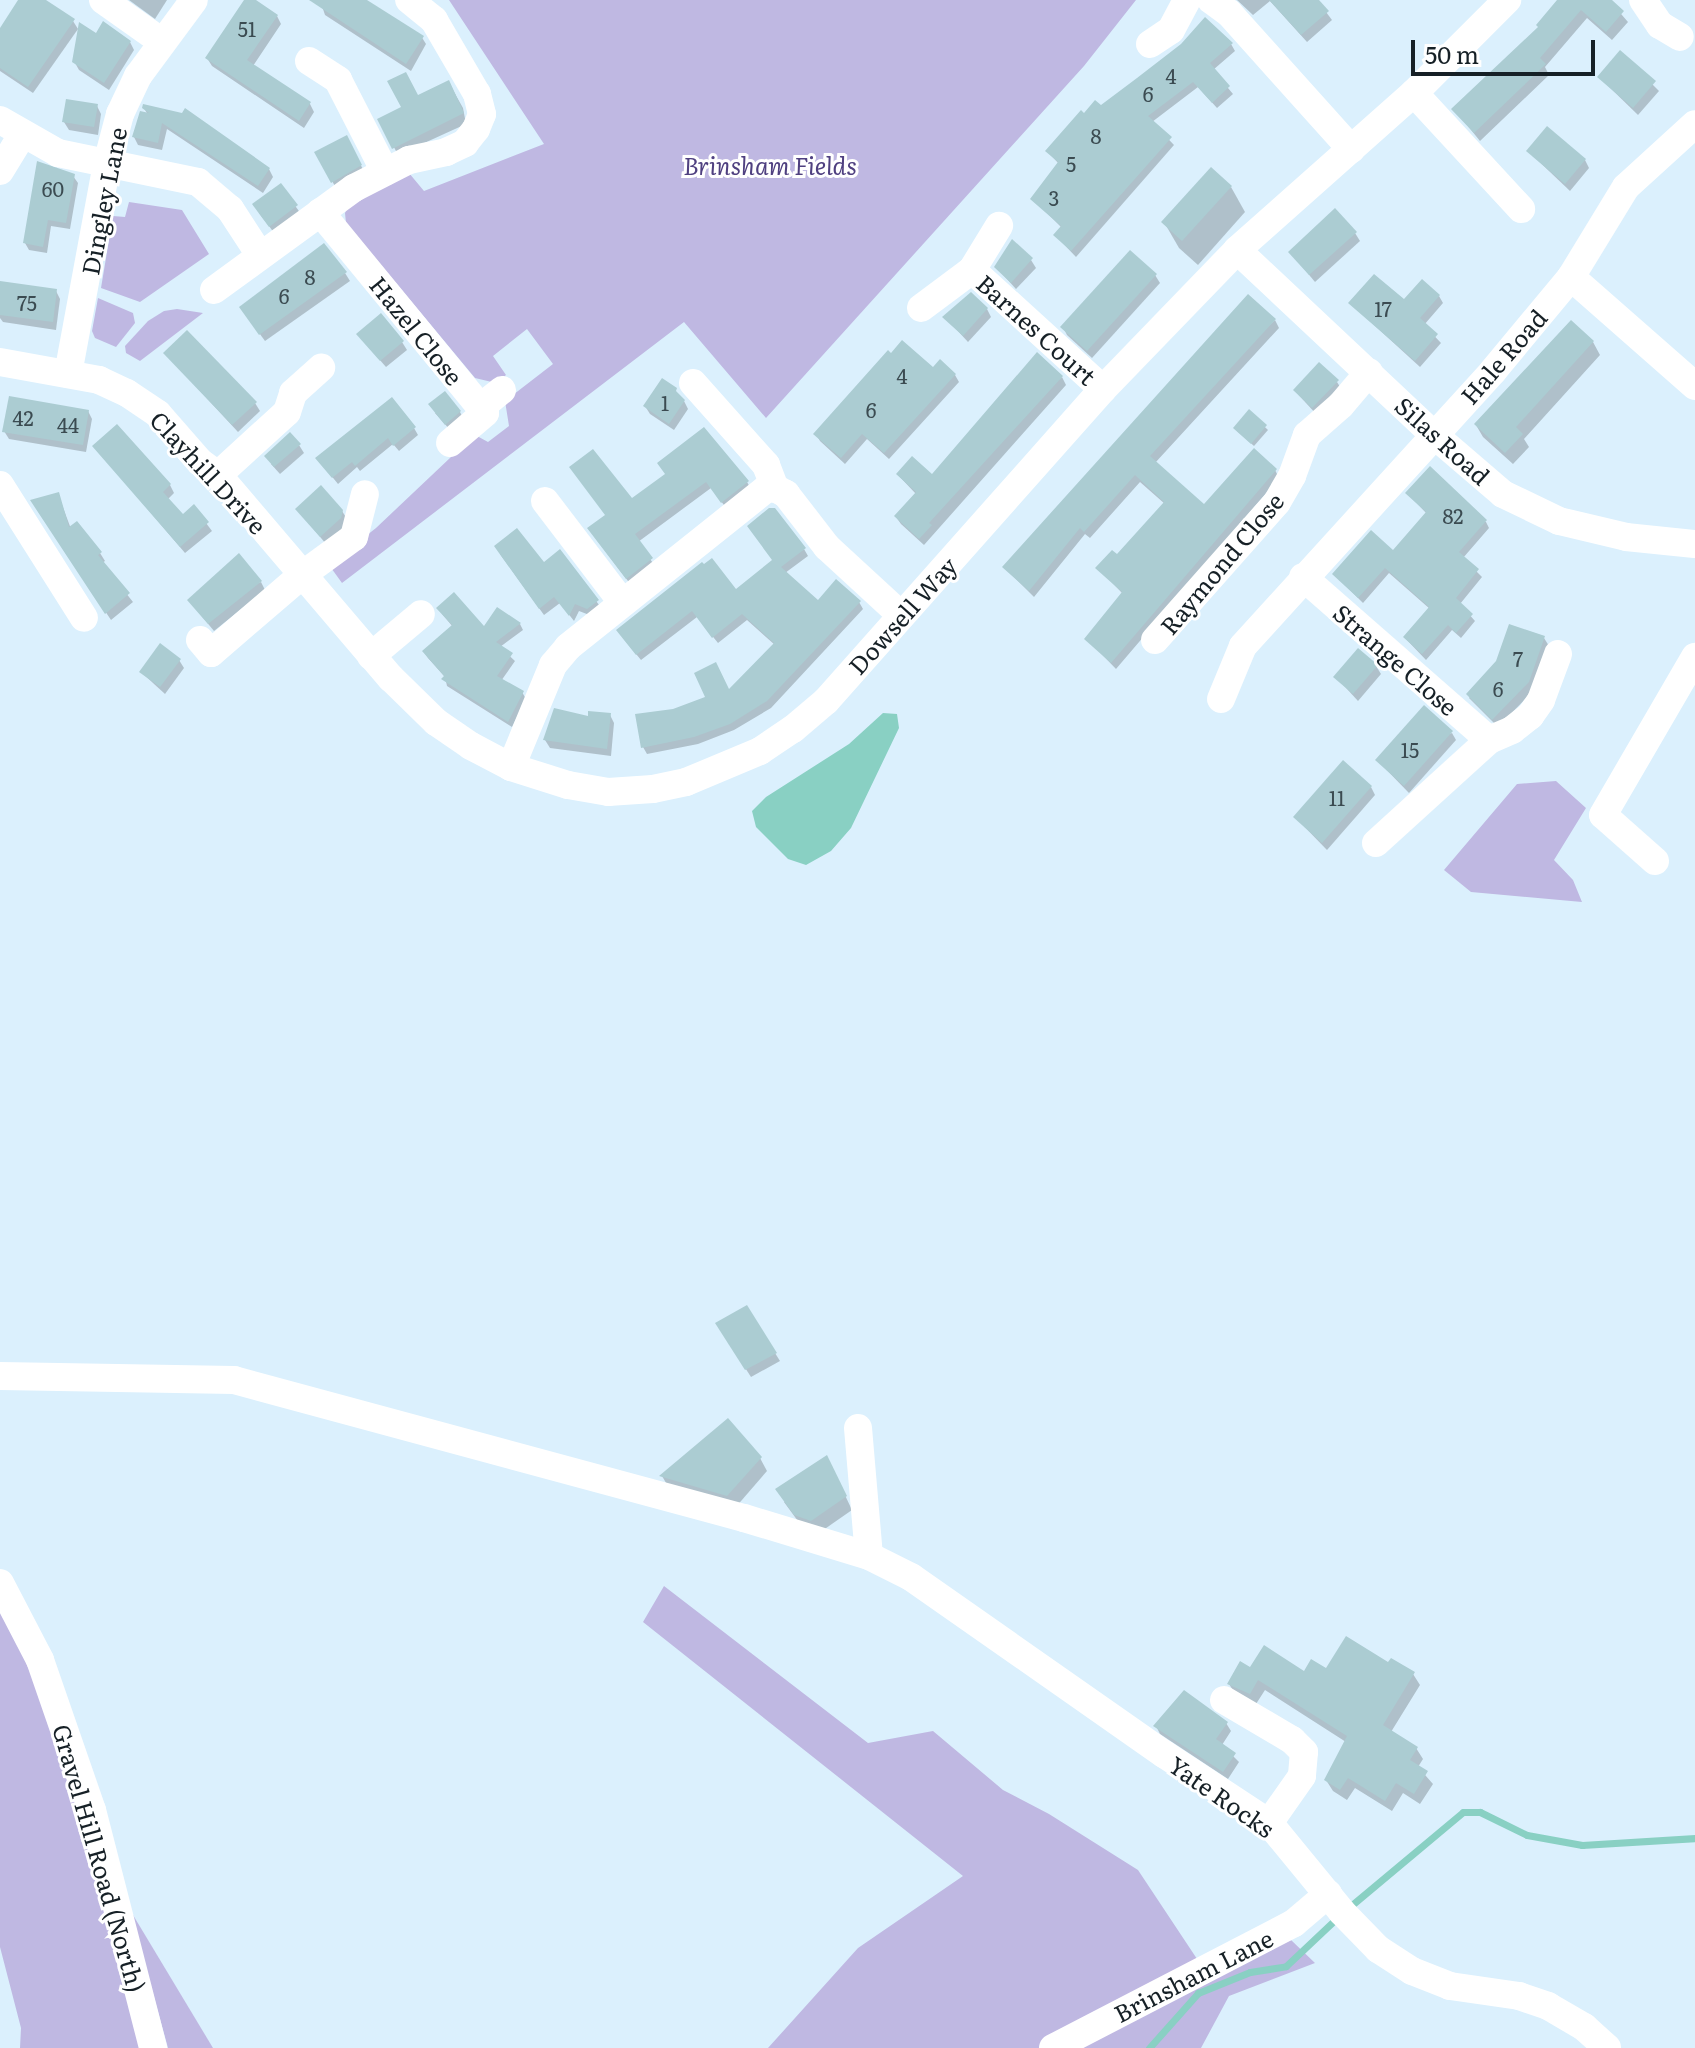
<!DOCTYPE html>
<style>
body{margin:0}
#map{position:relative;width:1695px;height:2048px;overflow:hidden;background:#dbf0fd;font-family:Literata,serif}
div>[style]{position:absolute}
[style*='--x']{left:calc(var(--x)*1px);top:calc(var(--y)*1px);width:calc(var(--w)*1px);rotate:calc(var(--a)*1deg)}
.green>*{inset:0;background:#bfb8e2}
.water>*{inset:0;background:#89d0c3}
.shadow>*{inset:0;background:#0003}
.stream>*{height:7px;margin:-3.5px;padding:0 3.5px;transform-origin:3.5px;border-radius:3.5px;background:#89d0c3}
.building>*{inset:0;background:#abccd2}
.minor>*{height:28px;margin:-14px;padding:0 14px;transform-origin:14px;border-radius:14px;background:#fff}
span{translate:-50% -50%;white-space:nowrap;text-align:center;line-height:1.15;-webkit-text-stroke:6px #fff;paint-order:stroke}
.number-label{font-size:20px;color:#3b4b51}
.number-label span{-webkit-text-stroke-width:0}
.park-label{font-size:24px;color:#4f4080;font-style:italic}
.street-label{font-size:24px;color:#162026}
.scale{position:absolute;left:1411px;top:40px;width:184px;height:36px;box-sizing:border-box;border:4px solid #162026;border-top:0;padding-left:10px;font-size:24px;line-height:28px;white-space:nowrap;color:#162026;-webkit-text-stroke:6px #fff;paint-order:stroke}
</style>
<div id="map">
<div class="green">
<i style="clip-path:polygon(449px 0,1136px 0,1084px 66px,766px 418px,684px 322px,342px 583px,329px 565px,376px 528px,469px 440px,477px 436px,488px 442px,509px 426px,505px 401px,553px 364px,527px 329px,493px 356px,506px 375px,496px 383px,475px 378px,346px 223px,345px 213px,349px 204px,409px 173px,424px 191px,544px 144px)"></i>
<i style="clip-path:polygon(129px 202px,182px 210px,209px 254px,140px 302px,101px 288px,113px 216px,125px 217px)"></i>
<i style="clip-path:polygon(98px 298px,133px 313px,135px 323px,116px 347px,95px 338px,92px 331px)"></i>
<i style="clip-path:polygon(177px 309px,203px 313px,140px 361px,126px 353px,125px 346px,148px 321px,164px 311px)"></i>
<i style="clip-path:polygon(1556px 781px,1586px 808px,1554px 860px,1573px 880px,1582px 902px,1471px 892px,1444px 870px,1517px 784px)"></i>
<i style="clip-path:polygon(664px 1586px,868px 1743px,933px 1731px,1003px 1790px,1049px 1814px,1138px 1870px,1209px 1977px,1291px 1940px,1315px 1963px,1229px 1996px,1201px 2048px,768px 2048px,858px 1948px,963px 1876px,643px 1622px)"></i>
<i style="clip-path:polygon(0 1611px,28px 1659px,81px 1813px,144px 2048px,20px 2048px,21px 2028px,0 1947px)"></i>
<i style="clip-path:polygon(130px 1910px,213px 2048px,168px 2048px)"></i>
</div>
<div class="water">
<i style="clip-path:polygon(883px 713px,897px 714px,899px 728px,851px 828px,831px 851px,806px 865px,788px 859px,756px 827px,752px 811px,766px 797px,849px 744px)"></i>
</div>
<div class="shadow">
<i style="clip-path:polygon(21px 0,42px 0,73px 21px,78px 29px,33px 93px,0 71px,0 31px)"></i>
<i style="clip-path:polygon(129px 0,167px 0,155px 19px)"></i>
<i style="clip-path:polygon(246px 0,252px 0,277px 16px,281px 24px,253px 66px,310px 104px,314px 112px,304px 128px,212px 66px,207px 58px)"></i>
<i style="clip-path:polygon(320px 0,364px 0,421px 36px,426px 44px,411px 71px,325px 15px)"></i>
<i style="clip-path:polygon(1237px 0,1317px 0,1332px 20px,1307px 42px,1270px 1px,1253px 15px)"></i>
<i style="clip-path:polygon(1560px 0,1609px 0,1628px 22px,1612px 40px,1587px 18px,1545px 67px,1549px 75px,1480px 141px,1454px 109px,1540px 28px)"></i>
<i style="clip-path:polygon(130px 42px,134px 50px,109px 90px,79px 70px,74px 61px)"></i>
<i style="clip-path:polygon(1231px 44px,1235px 51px,1213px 70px,1233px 94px,1217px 108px,1198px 87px,1152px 122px,1174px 145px,1076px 257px,1055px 235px,1062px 228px,1033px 199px,1059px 164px,1047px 151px,1084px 116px)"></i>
<i style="clip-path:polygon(1620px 52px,1659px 91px,1638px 115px,1599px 77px)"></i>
<i style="clip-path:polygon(449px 83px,463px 108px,466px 124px,398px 155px,380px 120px)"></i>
<i style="clip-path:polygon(97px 106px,101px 114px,98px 135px,69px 130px,64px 122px)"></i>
<i style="clip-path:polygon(144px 108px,182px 116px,269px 169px,273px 177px,263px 193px,167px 129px,162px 150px,138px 145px,134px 137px,148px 115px)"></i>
<i style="clip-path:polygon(346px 138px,365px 173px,337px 190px,317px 153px)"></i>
<i style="clip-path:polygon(1528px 151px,1585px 160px,1589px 168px,1570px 191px)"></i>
<i style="clip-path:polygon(73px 176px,78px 183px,70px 229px,51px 226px,47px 253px,29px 250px,25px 243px)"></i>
<i style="clip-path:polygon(281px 186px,301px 214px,275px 234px,259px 213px)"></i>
<i style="clip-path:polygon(1231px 187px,1245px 212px,1198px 265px,1179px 248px,1164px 222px)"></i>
<i style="clip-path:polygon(1355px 233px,1360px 241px,1315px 282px,1290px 252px)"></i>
<i style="clip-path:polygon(1031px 260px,1036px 268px,1016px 289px,996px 267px)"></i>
<i style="clip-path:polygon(345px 273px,350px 281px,265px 341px,246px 315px)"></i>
<i style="clip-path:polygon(1155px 275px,1160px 283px,1092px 358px,1067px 335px,1063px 327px)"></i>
<i style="clip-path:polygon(56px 291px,60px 299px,56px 330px,3px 322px,0 318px,0 301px)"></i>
<i style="clip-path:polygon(1439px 296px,1443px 303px,1424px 325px,1441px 343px,1420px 367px,1350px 303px,1404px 302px)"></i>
<i style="clip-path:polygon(987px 309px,991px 317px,968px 342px,945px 317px)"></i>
<i style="clip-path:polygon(1275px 320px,1279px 328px,1155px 463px,1205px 507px,1275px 470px,1279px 478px,1116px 669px,1087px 639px,1123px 594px,1098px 568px,1117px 557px,1165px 504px,1140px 482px,1090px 538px,1085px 534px,1034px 597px,1004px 567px)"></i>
<i style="clip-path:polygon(1571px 323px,1593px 342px,1600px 355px,1524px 439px,1529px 447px,1513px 464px,1483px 437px,1476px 425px)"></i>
<i style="clip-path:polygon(364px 342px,402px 342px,407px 350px,386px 367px)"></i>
<i style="clip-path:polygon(165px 353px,255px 403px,260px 411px,238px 432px)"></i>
<i style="clip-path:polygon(933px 370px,955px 375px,959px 382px,889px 459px,867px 439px,845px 464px,820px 441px,816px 434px)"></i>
<i style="clip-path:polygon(1062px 377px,1066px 385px,924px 545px,901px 524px,896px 517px,916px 494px,898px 475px,932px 477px)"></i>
<i style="clip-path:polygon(1337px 382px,1342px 390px,1317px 415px,1295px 391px)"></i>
<i style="clip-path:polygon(684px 401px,688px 409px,674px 430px,650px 414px,645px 406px)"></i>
<i style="clip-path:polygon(88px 411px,92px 419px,86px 452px,9px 439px,4px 431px)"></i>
<i style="clip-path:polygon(460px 412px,464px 420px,451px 431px,435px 413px)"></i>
<i style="clip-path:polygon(1249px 412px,1268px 430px,1254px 446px,1237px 431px)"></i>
<i style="clip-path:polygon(117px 426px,170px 485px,174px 493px,167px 500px,182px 517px,194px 507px,212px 531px,185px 553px,94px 446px)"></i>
<i style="clip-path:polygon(414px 428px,418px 435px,399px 451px,393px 444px,360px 471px,357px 467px,338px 484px,317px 458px)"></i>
<i style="clip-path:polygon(299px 445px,304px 453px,280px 474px,271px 464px)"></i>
<i style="clip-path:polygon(667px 475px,747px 482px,751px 489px,727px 509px,711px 488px,638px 542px,655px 566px,631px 585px,594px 536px)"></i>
<i style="clip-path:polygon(1407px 493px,1486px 522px,1489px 528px,1463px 558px,1482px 577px,1460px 604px,1475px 621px,1461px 638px,1452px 630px,1426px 660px,1405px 638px,1430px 609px,1389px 573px,1363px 603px,1334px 574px,1393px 552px,1427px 514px)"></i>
<i style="clip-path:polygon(58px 494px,71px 529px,100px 553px,105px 561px,102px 563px,133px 602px,111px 620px,37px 509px)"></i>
<i style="clip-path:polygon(297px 509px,342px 511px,347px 519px,345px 527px,326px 544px)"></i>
<i style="clip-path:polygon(804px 549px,808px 556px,785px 573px,818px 603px,859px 602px,863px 609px,771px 708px,734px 730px,698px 744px,647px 754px,643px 747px,674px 711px,729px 692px,775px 645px,747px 620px,718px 643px,697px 617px,641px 660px,623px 638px,736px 592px)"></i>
<i style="clip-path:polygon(560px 552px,602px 609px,592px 616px,579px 611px,574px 621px,560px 603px,544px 615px,500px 554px,543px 565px)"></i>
<i style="clip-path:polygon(261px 582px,265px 590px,214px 631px,195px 608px)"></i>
<i style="clip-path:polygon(442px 614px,484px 629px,520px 624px,523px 630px,500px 647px,515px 661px,501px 681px,522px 692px,526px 699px,512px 727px,447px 686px,445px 677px,428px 658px,424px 652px,453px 627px)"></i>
<i style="clip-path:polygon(1544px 638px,1549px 646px,1533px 691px,1498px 727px,1469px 698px,1498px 662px)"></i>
<i style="clip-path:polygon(179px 660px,184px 668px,165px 694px,141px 672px)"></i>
<i style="clip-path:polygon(1376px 666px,1381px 674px,1358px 701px,1336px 677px)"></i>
<i style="clip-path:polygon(610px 715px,614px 723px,611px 756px,550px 748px,545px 740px,589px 718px)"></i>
<i style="clip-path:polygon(1452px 733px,1456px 740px,1409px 793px,1377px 760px)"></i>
<i style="clip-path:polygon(1371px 787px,1375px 795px,1327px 850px,1295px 817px)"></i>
<i style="clip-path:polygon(747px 1308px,780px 1361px,751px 1377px,722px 1332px)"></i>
<i style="clip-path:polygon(760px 1458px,767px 1471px,735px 1508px,669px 1488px,662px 1476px)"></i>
<i style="clip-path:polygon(833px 1470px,852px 1510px,819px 1533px,803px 1528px,784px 1502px)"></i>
<i style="clip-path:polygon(1389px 1665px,1413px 1674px,1420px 1685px,1391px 1732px,1416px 1748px,1423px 1759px,1418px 1767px,1433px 1784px,1420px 1804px,1403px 1793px,1392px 1811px,1355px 1788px,1347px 1800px,1333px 1791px,1326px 1780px,1346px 1742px,1265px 1690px,1256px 1704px,1236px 1695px,1229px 1684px,1251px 1670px,1304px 1673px)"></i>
<i style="clip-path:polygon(1226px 1723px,1231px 1731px,1222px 1745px,1239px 1762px,1228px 1779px,1160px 1734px,1156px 1726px)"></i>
</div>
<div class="stream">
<i style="--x:1347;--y:1909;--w:151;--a:-39.9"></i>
<i style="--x:1463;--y:1812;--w:17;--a:0"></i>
<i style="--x:1480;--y:1812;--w:52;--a:26.1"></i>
<i style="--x:1527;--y:1835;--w:56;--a:10.3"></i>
<i style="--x:1582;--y:1845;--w:113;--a:-3.5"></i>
<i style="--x:1149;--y:2048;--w:74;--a:-48.3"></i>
<i style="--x:1198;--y:1993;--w:56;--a:-22"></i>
<i style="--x:1250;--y:1972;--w:36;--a:-9"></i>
<i style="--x:1286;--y:1966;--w:71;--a:-43.3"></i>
</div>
<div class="building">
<i style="clip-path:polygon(18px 0,46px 0,75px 19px,28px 87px,0 68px,0 28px)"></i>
<i style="clip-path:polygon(244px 0,256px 0,278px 15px,247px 60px,311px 102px,299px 121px,205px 58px)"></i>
<i style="clip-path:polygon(309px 0,367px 0,424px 36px,406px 64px)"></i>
<i style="clip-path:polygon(1269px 0,1319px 0,1329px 11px,1301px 35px)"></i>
<i style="clip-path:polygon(1557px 0,1612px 0,1624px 11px,1606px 32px,1581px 10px,1540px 58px,1546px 64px,1474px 133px,1451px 109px,1538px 27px,1536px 25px)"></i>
<i style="clip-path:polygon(1205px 17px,1233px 43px,1210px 63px,1230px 86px,1212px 103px,1193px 82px,1148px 116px,1172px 137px,1071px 251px,1053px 235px,1061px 226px,1030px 199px,1058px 162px,1045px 151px,1081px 110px,1084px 113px,1095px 100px,1101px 105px,1137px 78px,1181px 44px)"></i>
<i style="clip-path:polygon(103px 21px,131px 41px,104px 83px,72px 62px,79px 22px,96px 33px)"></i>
<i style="clip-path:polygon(1620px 50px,1656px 81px,1633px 108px,1597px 77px)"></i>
<i style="clip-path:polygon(406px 72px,418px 95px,449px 80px,464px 113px,392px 149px,377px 119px,401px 107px,387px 81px)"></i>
<i style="clip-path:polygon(66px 99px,98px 104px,94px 127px,62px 122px)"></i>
<i style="clip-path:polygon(143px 104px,182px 113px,185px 108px,270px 168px,258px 186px,162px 123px,158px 143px,132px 137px,140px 111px,149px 113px,142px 108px)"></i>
<i style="clip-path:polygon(1547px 126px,1586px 159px,1565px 184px,1526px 151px)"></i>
<i style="clip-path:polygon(347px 135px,362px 165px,331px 183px,314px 152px)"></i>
<i style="clip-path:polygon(37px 161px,75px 174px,66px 223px,48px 220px,43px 247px,23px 243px)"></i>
<i style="clip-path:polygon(1211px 167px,1232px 186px,1182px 241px,1161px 222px)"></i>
<i style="clip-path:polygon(281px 183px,298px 205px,269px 227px,252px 204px)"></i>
<i style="clip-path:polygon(1335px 208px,1357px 232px,1309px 275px,1288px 252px)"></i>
<i style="clip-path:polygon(1012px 239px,1033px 258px,1011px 283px,994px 267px)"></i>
<i style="clip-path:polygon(324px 243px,347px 272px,259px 335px,239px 307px)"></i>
<i style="clip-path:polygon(1130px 250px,1157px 274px,1087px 351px,1060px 327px)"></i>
<i style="clip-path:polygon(1374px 274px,1404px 299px,1422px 279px,1440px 295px,1420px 318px,1438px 334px,1415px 361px,1348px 303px)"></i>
<i style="clip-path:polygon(0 281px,57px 289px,53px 322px,0 315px)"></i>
<i style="clip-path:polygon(971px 292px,988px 308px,963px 336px,942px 317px)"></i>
<i style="clip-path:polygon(1248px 294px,1276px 319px,1150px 456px,1204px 504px,1254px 448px,1277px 469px,1111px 663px,1084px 639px,1122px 592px,1095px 568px,1112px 550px,1117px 554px,1164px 502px,1135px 475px,1084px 532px,1080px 528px,1029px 591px,1002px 567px)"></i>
<i style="clip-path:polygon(381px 313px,404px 341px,380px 361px,356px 334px)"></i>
<i style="clip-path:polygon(1571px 320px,1594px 341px,1516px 427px,1523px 434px,1505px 453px,1474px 424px)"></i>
<i style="clip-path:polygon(187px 330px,257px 402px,232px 425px,163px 353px)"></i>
<i style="clip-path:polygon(902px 340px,933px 367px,940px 359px,956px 374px,884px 453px,862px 434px,841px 458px,813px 434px,888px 350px,891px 353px)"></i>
<i style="clip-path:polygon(1037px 352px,1063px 376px,929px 523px,932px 525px,919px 539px,894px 516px,916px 492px,896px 474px,912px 456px,932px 474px)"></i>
<i style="clip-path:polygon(1319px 362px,1339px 380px,1312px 408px,1293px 390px)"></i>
<i style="clip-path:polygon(662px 378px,677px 388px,676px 391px,685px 400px,669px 424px,643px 406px)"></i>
<i style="clip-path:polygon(445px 391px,461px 411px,445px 425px,428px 404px)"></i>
<i style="clip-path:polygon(9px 396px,89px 410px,83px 445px,2px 432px)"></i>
<i style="clip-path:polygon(392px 397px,416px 427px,393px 446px,388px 438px,355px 466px,352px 462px,332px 478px,315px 458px)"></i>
<i style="clip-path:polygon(1249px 409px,1267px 425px,1251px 444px,1233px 428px)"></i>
<i style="clip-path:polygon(117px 424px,171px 484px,163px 492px,183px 514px,194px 504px,209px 522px,180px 547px,92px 446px)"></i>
<i style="clip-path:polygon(704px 427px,749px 481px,721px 503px,706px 482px,635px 534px,653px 558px,626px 579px,587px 528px,605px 515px,569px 467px,593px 449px,632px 498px,665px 474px,657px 463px)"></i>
<i style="clip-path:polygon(290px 432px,301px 444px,274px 467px,264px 456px)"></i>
<i style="clip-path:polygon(1430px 466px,1487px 520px,1459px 552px,1479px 569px,1456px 598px,1473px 614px,1456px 633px,1448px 625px,1422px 654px,1403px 637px,1429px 607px,1385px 568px,1358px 598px,1332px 574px,1371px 530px,1393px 550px,1426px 512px,1405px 493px)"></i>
<i style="clip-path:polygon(321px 485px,343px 510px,341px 518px,320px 537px,295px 509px)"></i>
<i style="clip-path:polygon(59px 492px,69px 527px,77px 521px,102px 552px,98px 555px,130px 593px,105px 614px,30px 500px)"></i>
<i style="clip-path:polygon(769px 508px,775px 508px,806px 548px,781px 567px,818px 600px,836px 579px,861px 601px,767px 701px,730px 724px,694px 737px,641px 748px,635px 714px,673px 709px,705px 697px,694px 673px,716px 662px,729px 689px,774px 643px,742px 614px,712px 638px,692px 611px,636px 655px,616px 630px,702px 562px,704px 564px,712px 558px,736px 589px,772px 560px,747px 526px)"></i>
<i style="clip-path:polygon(517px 528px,544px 562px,560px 549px,599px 600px,587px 609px,575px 604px,569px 616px,554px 597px,539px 609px,494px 546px)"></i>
<i style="clip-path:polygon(239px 553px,262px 581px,208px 624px,187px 600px)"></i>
<i style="clip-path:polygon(454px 592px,484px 626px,497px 607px,521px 623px,496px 642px,513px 653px,497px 676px,524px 691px,508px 722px,441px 679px,444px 676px,422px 651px,452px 625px,436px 608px)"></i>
<i style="clip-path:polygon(1509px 624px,1545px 636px,1529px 682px,1492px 720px,1466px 694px,1496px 661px)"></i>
<i style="clip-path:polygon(160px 643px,181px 659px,160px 687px,139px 672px)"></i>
<i style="clip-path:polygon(1358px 648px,1378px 665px,1353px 694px,1333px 677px)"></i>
<i style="clip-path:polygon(1424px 705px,1453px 731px,1404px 786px,1375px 760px)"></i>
<i style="clip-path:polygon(554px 708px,588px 716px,588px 711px,611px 713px,607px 749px,543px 740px)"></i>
<i style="clip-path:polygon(1343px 760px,1372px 786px,1322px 843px,1293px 817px)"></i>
<i style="clip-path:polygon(747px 1305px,777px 1353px,745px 1370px,715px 1323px)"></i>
<i style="clip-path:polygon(728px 1418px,762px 1457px,727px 1496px,659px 1476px)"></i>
<i style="clip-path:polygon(827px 1455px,847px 1496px,811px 1521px,794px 1515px,775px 1489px)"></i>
<i style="clip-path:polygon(1346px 1636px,1388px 1662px,1391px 1658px,1415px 1672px,1383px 1725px,1418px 1747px,1410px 1760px,1428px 1771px,1414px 1794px,1396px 1783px,1385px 1801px,1348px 1778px,1340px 1790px,1324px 1780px,1347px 1736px,1258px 1680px,1250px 1694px,1227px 1684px,1240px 1661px,1250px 1667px,1264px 1645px,1304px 1671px,1311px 1659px,1326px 1668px)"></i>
<i style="clip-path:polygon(1184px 1690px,1228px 1722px,1216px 1739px,1236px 1753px,1223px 1772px,1153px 1726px)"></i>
</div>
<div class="minor">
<i style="--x:103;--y:0;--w:72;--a:35.4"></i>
<i style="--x:1211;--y:0;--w:22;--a:36"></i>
<i style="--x:1229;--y:13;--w:183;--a:48.1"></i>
<i style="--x:1643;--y:0;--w:30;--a:56"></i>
<i style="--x:1660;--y:25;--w:23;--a:31"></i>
<i style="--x:1150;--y:44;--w:25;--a:-34"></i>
<i style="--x:1171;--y:30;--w:34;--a:-62"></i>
<i style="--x:309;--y:61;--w:35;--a:33"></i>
<i style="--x:338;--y:80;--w:103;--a:62.9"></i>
<i style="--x:1414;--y:93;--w:158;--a:47.3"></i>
<i style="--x:0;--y:120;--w:67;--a:29.6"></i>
<i style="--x:58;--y:153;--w:143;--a:11.7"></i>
<i style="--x:198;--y:182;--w:42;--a:40.2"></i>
<i style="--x:230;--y:209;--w:55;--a:56.9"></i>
<i style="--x:0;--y:171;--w:42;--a:-58.6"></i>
<i style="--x:320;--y:212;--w:260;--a:50.6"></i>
<i style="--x:485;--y:413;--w:46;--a:139.4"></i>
<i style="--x:1237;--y:250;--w:269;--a:43.2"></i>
<i style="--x:1433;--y:434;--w:92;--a:40.6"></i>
<i style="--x:1503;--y:494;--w:62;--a:25.7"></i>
<i style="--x:1559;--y:521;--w:69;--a:13.4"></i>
<i style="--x:1626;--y:537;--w:69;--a:5.8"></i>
<i style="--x:972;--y:270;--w:177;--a:42.3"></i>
<i style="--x:1571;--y:277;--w:165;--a:41.3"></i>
<i style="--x:214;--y:290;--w:173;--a:-36.1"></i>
<i style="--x:354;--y:188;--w:62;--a:-27"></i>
<i style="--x:409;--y:160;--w:38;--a:-12"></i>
<i style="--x:446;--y:152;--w:21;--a:-25"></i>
<i style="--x:465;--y:143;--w:18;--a:-52"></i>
<i style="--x:476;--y:129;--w:16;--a:-68"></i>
<i style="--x:482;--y:114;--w:21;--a:-104"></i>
<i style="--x:477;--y:94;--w:86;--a:-120.2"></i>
<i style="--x:434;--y:20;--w:32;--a:-141"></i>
<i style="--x:921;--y:308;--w:64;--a:-36.7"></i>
<i style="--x:972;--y:270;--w:52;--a:-58.5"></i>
<i style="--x:0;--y:362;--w:101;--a:10.3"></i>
<i style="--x:99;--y:380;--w:31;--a:25"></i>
<i style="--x:127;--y:393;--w:37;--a:34"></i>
<i style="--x:158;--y:414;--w:64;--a:48.8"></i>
<i style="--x:200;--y:462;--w:22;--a:36"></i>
<i style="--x:218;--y:475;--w:267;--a:49.6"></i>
<i style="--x:391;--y:678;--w:63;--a:44.4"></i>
<i style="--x:436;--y:722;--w:42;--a:34.4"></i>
<i style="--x:471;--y:746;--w:45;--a:27.7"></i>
<i style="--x:511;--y:767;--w:60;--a:17.5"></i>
<i style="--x:568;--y:785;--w:41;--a:9.9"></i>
<i style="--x:608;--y:792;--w:45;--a:-3.8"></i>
<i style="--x:653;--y:789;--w:34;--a:-12"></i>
<i style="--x:686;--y:782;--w:80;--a:-22.7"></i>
<i style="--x:760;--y:751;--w:40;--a:-34"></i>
<i style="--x:793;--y:729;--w:43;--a:-40.3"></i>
<i style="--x:826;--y:701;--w:417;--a:-48.4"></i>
<i style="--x:1103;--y:389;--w:193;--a:-46"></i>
<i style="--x:1237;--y:250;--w:237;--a:-41.6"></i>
<i style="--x:1414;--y:93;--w:132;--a:-45"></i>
<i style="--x:68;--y:374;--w:215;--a:-79.5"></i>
<i style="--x:107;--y:163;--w:51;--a:-75.1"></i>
<i style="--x:120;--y:114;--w:42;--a:-64.7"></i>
<i style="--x:138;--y:76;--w:94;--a:-53.6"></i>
<i style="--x:693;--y:383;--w:110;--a:48.3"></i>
<i style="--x:766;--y:465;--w:25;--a:69"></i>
<i style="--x:481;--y:407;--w:27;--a:-39"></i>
<i style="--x:218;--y:475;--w:93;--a:-42.4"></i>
<i style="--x:287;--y:412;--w:20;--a:-72"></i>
<i style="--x:293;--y:393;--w:38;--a:-42"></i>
<i style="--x:0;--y:485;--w:157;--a:57.7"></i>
<i style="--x:545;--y:501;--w:127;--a:52.7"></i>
<i style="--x:1303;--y:577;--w:247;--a:41.2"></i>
<i style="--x:200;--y:640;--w:17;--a:50"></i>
<i style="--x:211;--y:653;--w:120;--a:-40.6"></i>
<i style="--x:302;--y:575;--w:64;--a:-36.2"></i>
<i style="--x:354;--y:537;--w:44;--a:-75.7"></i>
<i style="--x:1155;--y:640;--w:184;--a:-48.5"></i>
<i style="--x:1277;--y:502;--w:30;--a:-60"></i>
<i style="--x:1292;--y:476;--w:44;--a:-69.9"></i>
<i style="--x:1307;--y:435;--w:45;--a:-41.4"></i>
<i style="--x:1341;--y:405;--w:43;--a:-49.7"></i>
<i style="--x:371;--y:656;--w:65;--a:-40"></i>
<i style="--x:1221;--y:699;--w:57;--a:-67.5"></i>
<i style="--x:1243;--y:646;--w:372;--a:-47.7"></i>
<i style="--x:1493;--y:371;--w:122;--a:-50.3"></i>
<i style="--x:1571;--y:277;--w:105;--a:-58.6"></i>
<i style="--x:1626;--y:187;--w:93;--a:-42.4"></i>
<i style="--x:511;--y:767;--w:110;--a:-67.6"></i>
<i style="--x:553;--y:665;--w:23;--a:-50"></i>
<i style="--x:568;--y:647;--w:253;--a:-38.6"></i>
<i style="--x:766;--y:489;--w:9;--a:-6"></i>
<i style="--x:775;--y:488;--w:13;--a:29"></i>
<i style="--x:786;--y:494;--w:67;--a:52.3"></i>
<i style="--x:827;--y:547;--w:100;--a:42.6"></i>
<i style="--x:1376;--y:843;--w:153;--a:-42.3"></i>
<i style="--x:1489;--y:740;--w:25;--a:-23"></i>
<i style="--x:1512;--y:730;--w:23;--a:-38"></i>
<i style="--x:1530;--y:716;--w:19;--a:-55"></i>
<i style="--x:1541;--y:700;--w:49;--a:-69.7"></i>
<i style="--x:1655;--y:861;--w:69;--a:-138.5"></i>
<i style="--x:1603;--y:815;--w:183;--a:-59.8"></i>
<i style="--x:0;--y:1376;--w:234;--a:1"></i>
<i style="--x:234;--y:1380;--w:528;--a:15.14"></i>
<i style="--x:744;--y:1518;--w:131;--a:16.9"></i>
<i style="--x:869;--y:1556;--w:47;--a:26.6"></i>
<i style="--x:911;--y:1577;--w:309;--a:35"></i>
<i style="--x:1164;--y:1754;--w:126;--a:33.3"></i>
<i style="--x:1269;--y:1823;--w:115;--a:50.6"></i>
<i style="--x:1342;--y:1912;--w:52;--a:45.8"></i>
<i style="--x:1378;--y:1949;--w:40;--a:32.9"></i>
<i style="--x:1412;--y:1971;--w:41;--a:21.5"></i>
<i style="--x:1450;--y:1986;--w:70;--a:8.2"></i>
<i style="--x:1519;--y:1996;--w:31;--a:19"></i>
<i style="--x:1548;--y:2006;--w:42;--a:30.3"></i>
<i style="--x:1584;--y:2027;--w:31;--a:42"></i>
<i style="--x:858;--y:1428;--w:128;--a:85.1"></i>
<i style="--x:0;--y:1583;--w:87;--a:62.5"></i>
<i style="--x:40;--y:1660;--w:159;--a:70.9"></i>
<i style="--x:92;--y:1810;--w:246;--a:75.6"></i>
<i style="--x:1224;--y:1700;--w:79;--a:30.5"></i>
<i style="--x:1292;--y:1740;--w:17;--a:45"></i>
<i style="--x:1304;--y:1752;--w:24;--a:95"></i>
<i style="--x:1302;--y:1776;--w:57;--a:125.1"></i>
<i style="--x:1053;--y:2048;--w:271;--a:-27.4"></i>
<i style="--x:1294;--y:1923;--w:45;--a:-40.5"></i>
</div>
<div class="number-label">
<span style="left:247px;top:28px">51</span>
<span style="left:1171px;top:75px">4</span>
<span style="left:1148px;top:93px">6</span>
<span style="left:1096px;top:135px">8</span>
<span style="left:1071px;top:163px">5</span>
<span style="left:53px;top:188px">60</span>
<span style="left:1054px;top:197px">3</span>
<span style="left:310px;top:276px">8</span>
<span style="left:284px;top:295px">6</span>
<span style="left:27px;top:302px">75</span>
<span style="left:1383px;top:308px">17</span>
<span style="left:902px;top:375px">4</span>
<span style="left:665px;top:402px">1</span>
<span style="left:871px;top:409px">6</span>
<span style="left:23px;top:417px">42</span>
<span style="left:68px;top:424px">44</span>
<span style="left:1453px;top:515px">82</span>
<span style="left:1518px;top:658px">7</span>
<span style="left:1498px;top:688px">6</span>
<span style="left:1410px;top:749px">15</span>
<span style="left:1337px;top:797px">11</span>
</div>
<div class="park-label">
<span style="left:770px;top:165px">Brinsham Fields</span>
</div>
<div class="street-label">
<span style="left:103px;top:201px;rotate:-79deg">Dingley Lane</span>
<span style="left:1037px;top:329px;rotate:42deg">Barnes Court</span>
<span style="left:417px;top:330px;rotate:51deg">Hazel Close</span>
<span style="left:1503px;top:356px;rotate:-49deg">Hale Road</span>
<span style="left:1443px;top:440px;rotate:42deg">Silas Road</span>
<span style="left:209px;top:472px;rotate:47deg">Clayhill Drive</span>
<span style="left:1221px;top:563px;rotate:-50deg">Raymond Close</span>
<span style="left:902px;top:615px;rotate:-48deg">Dowsell Way</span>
<span style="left:1396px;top:659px;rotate:41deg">Strange Close</span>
<span style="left:1222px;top:1796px;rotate:35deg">Yate Rocks</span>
<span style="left:100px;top:1858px;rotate:74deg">Gravel Hill Road (North)</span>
<span style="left:1193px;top:1975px;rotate:-27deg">Brinsham Lane</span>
</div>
<div class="scale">50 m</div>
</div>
